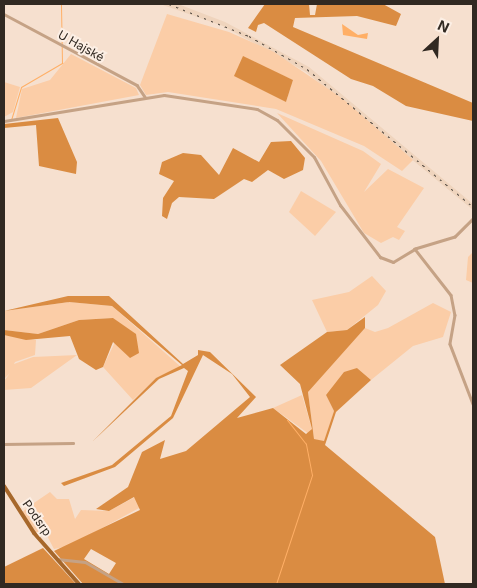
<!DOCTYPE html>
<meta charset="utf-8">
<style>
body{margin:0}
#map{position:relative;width:477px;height:588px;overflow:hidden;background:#f6e0cf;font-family:Inter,sans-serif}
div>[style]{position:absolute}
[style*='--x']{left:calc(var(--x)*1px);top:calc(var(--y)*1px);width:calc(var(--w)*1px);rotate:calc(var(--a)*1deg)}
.built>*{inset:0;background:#efd4bd}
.green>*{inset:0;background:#fbcda7}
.forest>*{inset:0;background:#da8c42}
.water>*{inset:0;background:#ffaf66}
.stream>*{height:1px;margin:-0.5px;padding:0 0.5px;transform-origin:0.5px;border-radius:0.5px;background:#ffaf66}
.minor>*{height:2.5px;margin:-1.25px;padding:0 1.25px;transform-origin:1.25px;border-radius:1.25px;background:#c5a285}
.tertiary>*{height:3px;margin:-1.5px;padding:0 1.5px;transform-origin:1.5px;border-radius:1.5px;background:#c5a285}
.primary>*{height:4px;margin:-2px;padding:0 2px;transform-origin:2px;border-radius:2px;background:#a7682b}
.rail>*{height:1px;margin-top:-0.5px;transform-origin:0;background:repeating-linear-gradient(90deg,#564c43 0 2.5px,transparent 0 7.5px)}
span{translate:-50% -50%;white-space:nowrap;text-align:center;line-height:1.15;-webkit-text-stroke:4px #fcefe5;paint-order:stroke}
.street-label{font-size:12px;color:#312922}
.frame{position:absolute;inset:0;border:5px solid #312922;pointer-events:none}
.north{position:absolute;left:412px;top:15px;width:50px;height:50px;-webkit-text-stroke:4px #fcefe5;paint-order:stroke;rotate:25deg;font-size:14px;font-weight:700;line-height:20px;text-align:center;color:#312922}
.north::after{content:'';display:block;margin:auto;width:18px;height:22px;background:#312922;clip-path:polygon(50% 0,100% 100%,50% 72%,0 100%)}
</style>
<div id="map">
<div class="built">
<i style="clip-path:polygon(160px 4px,178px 4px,225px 22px,309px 67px,473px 204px,473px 210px,306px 72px,223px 26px)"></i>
</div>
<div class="green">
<i style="clip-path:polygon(evenodd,167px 14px,229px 32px,274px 52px,343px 99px,413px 160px,402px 171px,364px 146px,276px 109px,168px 92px,146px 95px,140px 85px,167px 14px,257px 64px,293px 80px,286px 102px,282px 96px,257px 64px)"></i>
<i style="clip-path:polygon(71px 54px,136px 88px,139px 95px,16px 118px,22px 89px,50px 80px)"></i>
<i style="clip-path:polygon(4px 82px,20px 87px,13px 112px,4px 117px)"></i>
<i style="clip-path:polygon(277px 113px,363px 151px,381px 164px,364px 192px,388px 169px,424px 188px,397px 227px,405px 231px,399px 240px,393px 237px,381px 243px,364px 233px,321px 161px)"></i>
<i style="clip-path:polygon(301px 191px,336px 212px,315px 236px,289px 212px)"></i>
<i style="clip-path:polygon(473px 252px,473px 283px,466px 280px,468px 257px)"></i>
<i style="clip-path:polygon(372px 276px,386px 291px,378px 305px,347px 330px,327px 332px,312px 300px,349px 292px)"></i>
<i style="clip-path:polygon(69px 302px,112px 306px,181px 367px,156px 378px,133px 400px,103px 367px,115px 342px,113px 318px,79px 320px,38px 334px,4px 330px,4px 311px)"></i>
<i style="clip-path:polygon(433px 303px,451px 312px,443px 337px,413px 346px,371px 380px,357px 368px,326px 395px,334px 411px,324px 442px,314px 439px,308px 392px,318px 377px,365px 328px,375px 332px,388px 328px)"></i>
<i style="clip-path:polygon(4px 335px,36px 340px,35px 355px,15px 362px,10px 372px,14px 364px,33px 357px,77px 355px,31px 388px,4px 390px,4px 381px,10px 373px,4px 379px)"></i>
<i style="clip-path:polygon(302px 395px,312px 429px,309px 434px,273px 408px)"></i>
<i style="clip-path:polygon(50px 492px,57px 499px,69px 499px,75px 519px,81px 510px,109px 511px,135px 497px,141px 507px,69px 546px,54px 549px,31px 505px)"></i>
<i style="clip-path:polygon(29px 507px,45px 534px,39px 536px,22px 512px)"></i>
</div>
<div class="forest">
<i style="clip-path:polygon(265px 4px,309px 4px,310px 15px,315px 15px,317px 4px,383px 4px,401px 14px,396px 26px,357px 16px,295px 18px,293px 27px,473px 103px,473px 121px,406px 106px,373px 86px,351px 79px,264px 23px,258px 25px,256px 32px,248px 28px)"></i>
<i style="clip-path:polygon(243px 56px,293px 80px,286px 102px,234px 76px)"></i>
<i style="clip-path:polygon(58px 118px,77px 162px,76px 174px,39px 166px,36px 125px,4px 128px,4px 124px)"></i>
<i style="clip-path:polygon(291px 141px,305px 158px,303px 170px,284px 179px,268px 170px,252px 182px,244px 179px,214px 199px,179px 197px,172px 203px,167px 219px,162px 216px,163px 198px,174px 181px,159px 174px,162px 162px,183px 153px,201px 155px,219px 175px,233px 148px,259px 162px,271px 142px)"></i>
<i style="clip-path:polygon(evenodd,68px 296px,109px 296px,183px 364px,198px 355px,198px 350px,210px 352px,256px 397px,237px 418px,273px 408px,306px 434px,312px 429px,300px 384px,280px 365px,327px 332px,347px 330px,365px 317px,365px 328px,308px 392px,314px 439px,324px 441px,334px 411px,326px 395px,344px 372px,357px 368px,371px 380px,336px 412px,325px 445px,435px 537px,445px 584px,83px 584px,54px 551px,140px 510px,134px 497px,109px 511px,96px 509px,128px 487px,142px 452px,165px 440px,160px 459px,186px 451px,250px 397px,232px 374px,203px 355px,173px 418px,115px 467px,64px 486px,61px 483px,112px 465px,171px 416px,188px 371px,184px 368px,159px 379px,92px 442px,156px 378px,182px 365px,112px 306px,69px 302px,4px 311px,68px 296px,91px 549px,116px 563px,109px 574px,84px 559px,91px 549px)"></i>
<i style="clip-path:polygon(113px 318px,136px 334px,139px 353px,130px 358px,113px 342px,103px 367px,96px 370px,79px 359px,70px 336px,26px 340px,4px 335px,4px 330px,38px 334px,79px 320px)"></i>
<i style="clip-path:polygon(43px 548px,76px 584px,4px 584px,4px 567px)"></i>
</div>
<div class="water">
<i style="clip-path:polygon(342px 24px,358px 35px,368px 33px,367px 39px,343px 35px)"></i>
</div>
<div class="stream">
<i style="--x:11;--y:120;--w:34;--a:-73"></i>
<i style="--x:21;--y:87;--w:48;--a:-30.3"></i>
<i style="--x:62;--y:63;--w:59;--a:-91"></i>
<i style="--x:276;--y:584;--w:115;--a:-71.7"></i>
<i style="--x:312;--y:475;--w:32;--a:-101"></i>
<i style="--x:306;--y:444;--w:31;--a:-128"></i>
</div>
<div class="minor">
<i style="--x:4;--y:14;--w:151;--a:28.1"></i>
<i style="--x:137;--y:85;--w:14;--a:56"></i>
<i style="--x:473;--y:219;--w:25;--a:135"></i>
<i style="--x:455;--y:237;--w:42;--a:163.3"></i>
<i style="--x:415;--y:249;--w:58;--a:52"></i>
<i style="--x:451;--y:295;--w:20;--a:79"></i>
<i style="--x:455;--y:315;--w:29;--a:100"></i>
<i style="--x:450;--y:344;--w:64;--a:69"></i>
<i style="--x:4;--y:444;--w:69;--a:-0.8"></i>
</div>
<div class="tertiary">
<i style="--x:4;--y:121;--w:162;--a:-9.2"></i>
<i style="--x:164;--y:95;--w:94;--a:8.6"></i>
<i style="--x:257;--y:109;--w:23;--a:29"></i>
<i style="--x:277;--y:120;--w:52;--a:45"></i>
<i style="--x:314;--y:157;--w:55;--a:61.6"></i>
<i style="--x:340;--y:205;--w:66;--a:52.4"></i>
<i style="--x:380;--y:257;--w:14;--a:21"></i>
<i style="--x:393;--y:262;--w:26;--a:-31"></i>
<i style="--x:57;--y:559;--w:28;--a:6"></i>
<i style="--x:85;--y:562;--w:44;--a:30.1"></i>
</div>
<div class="primary">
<i style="--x:4;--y:486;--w:56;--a:57.4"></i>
<i style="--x:34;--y:533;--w:68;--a:48.6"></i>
</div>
<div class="rail">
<i style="--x:169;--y:4;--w:86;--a:21.8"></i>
<i style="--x:249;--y:36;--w:67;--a:29.6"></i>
<i style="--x:307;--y:69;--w:216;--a:39.7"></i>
</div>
<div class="street-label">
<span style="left:81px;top:46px;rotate:29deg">U Hajské</span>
<span style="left:37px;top:518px;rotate:55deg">Podsrp</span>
</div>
<div class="frame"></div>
<div class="north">N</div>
</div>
